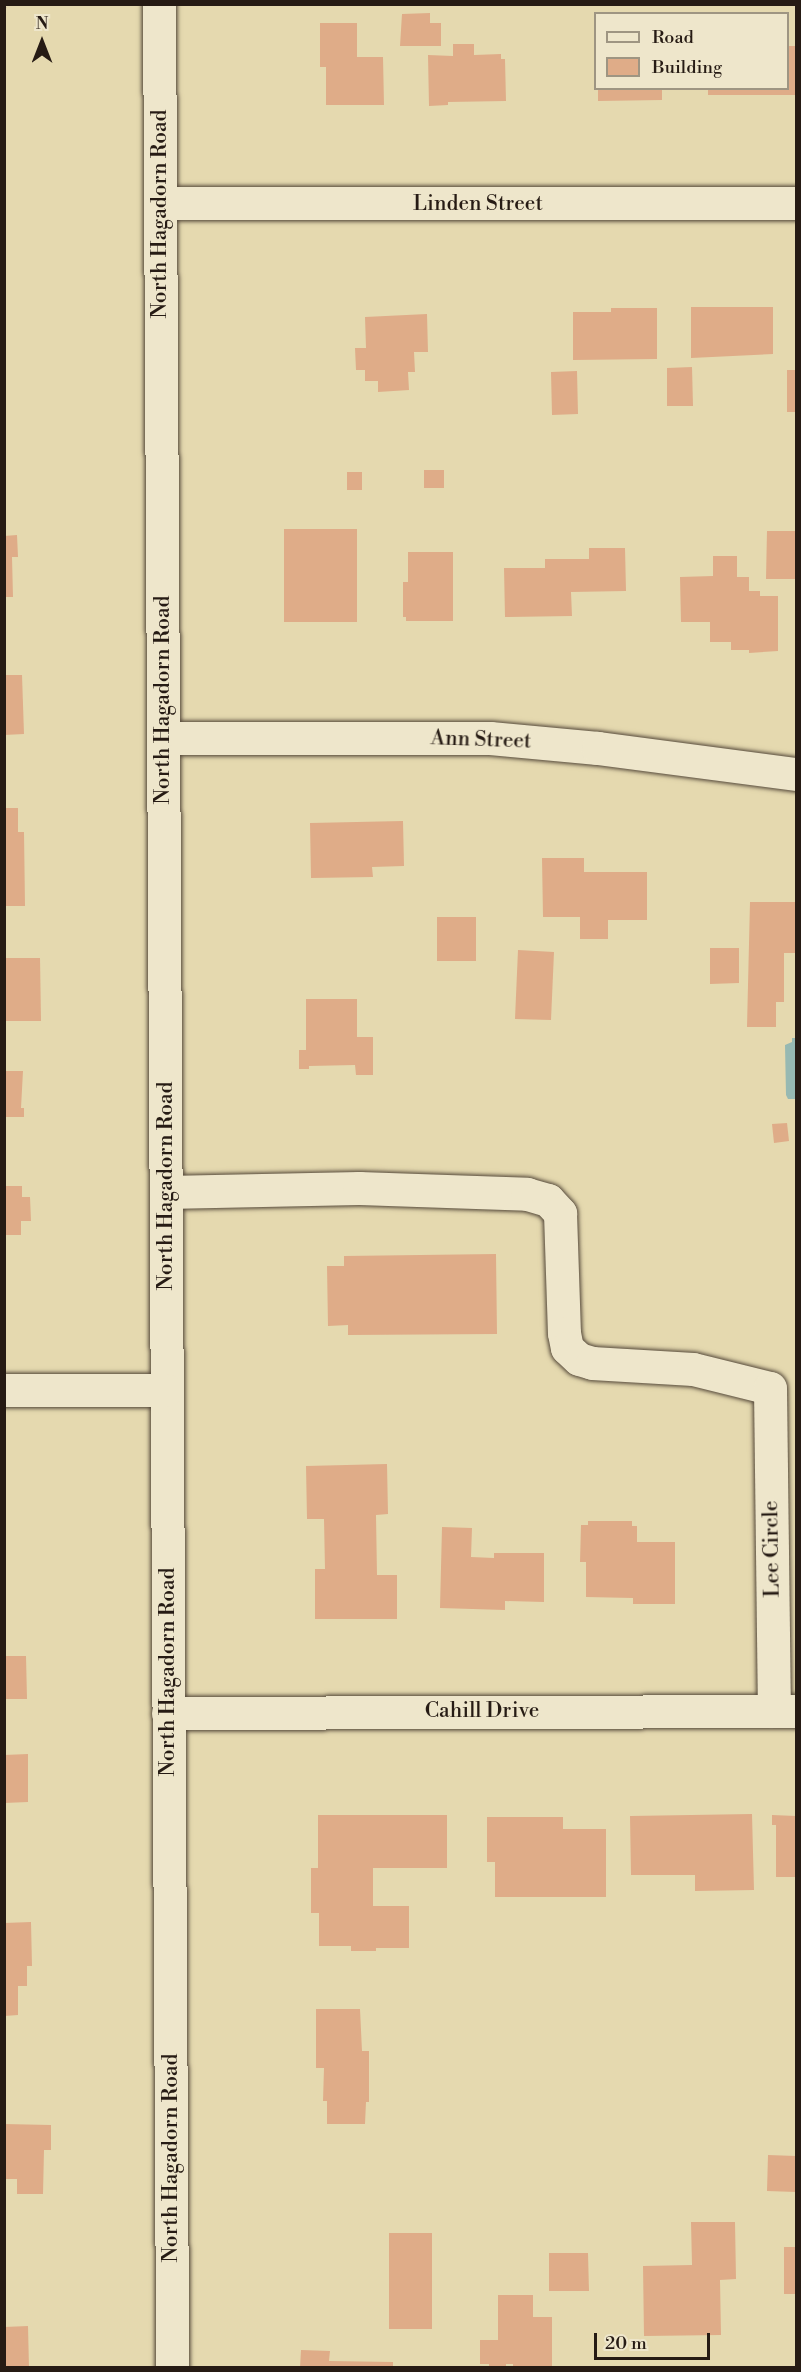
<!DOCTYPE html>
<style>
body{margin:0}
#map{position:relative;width:801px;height:2372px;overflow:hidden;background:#e5d9af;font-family:"Libre Bodoni",serif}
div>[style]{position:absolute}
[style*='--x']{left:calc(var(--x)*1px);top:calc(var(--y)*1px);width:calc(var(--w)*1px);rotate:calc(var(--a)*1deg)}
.water>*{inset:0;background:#97b9b2}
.building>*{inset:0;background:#dfac88}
.path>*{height:4px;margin-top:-2px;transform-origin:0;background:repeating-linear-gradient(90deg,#261b14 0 1.5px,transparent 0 4.5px)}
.roads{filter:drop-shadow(0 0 2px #564a3b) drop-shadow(0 0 2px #564a3b)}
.minor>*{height:33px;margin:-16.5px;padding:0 16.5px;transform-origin:16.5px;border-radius:16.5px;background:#eee6cb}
span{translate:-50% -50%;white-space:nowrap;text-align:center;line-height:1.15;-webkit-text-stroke:5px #eee6cb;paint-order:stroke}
.street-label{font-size:21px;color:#261b14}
.frame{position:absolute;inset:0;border:6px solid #261b14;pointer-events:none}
.legend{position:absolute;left:594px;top:12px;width:195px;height:78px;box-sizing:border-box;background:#eee6cb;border:2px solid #9e9582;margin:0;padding:8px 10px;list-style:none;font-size:18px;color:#261b14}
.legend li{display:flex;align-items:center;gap:12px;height:30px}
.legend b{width:30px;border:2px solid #9e9582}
.north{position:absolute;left:12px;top:12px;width:60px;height:60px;-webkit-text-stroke:4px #eee6cb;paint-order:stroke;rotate:0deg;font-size:16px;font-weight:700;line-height:24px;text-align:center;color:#261b14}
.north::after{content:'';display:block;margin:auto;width:21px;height:27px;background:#261b14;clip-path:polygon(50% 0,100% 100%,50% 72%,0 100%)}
.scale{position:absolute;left:594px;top:2333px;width:116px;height:27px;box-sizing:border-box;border:3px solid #261b14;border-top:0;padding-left:8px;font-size:18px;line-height:21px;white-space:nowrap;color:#261b14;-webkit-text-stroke:4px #eee6cb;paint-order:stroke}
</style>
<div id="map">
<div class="water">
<i style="clip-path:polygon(792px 1038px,796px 1038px,796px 1099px,788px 1099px,786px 1095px,785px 1045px,792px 1042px)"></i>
</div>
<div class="building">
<i style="clip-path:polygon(430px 13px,430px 23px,441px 23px,441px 46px,400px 46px,402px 14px)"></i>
<i style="clip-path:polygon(320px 23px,357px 23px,357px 57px,383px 57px,384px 105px,326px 105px,326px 67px,320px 67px)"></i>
<i style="clip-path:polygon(453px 44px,474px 44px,474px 55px,501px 54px,501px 59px,505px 59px,506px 101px,448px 102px,448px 105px,429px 106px,428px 55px,453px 56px)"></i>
<i style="clip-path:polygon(788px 46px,796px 46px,796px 95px,708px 95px,708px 88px,788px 88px)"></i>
<i style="clip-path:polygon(598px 88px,662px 88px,662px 100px,598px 101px)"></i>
<i style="clip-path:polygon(691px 307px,773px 307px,773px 354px,691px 358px)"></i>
<i style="clip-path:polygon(611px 308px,657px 308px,657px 359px,573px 360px,573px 312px,611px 312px)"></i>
<i style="clip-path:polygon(427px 314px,428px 352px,414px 352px,415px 372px,408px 372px,409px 390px,378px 392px,378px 381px,365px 381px,365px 370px,356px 370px,355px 348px,366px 348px,365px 317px)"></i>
<i style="clip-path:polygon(692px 367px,693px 406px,667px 406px,667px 368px)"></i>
<i style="clip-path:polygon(787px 370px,796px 370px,796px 412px,787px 412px)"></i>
<i style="clip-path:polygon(577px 371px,578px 414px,552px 415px,551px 372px)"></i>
<i style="clip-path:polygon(424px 470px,444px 470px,444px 488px,424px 488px)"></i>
<i style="clip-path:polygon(347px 472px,362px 472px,362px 490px,347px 490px)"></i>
<i style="clip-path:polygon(284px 529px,357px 529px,357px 622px,284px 622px)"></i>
<i style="clip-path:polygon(767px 531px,796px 531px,796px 579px,766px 579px)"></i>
<i style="clip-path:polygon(17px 535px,18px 557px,12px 557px,13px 597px,4px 597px,4px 536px)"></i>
<i style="clip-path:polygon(589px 548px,625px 548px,626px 591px,571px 592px,572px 616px,505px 617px,504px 568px,545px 568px,545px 559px,589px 559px)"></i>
<i style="clip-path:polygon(408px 552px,453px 552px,453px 621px,406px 621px,406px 617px,403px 617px,403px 582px,408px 582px)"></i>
<i style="clip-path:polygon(713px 556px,737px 556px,737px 577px,749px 577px,749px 591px,760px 591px,760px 596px,778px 596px,778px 651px,749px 653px,749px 650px,731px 650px,731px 642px,710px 642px,710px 622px,681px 622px,680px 577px,713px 576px)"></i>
<i style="clip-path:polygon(4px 675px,22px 675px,24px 734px,4px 735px)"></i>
<i style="clip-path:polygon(4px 808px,18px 808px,18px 832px,24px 832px,25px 906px,4px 906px)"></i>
<i style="clip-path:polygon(403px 821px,404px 866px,372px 867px,373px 877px,311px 878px,310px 823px)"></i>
<i style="clip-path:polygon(542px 858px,584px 858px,584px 872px,647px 872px,647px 920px,608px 920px,608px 939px,580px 939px,580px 917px,543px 917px)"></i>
<i style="clip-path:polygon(750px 902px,796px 902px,796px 953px,784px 953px,784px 1002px,776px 1002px,776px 1027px,747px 1027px)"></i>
<i style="clip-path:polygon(437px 917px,476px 917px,476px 961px,437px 961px)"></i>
<i style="clip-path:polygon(710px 948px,739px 948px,739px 983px,710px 984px)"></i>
<i style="clip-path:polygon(518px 950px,554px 952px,551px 1020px,515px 1019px)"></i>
<i style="clip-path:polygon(4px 958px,40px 958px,41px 1021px,4px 1021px)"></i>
<i style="clip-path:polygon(306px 999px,357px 999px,357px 1037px,373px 1037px,373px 1075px,356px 1075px,355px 1065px,309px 1066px,309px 1069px,299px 1069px,299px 1050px,306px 1050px)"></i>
<i style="clip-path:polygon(4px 1071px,23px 1071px,21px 1108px,24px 1108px,24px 1117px,4px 1117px)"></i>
<i style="clip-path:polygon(787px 1123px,789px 1141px,774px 1143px,772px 1124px)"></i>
<i style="clip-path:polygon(4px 1186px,22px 1186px,22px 1197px,30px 1197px,31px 1221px,21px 1221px,21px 1235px,4px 1235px)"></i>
<i style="clip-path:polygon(496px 1254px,497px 1334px,348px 1335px,348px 1325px,328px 1326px,327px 1266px,344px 1266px,344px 1256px)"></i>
<i style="clip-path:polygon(387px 1464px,388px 1514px,376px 1515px,377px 1575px,397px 1575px,397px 1619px,315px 1619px,315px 1569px,325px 1569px,324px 1519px,307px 1519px,306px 1466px)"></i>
<i style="clip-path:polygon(588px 1521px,632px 1521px,632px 1526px,637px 1526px,637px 1542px,675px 1542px,675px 1604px,633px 1604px,633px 1598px,586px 1597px,586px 1562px,580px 1562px,581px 1525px,588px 1525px)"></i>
<i style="clip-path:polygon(442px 1527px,472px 1528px,471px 1557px,494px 1558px,494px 1553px,544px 1553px,544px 1602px,505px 1601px,505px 1610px,440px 1608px)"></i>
<i style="clip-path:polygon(5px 1656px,26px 1656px,27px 1699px,5px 1699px)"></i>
<i style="clip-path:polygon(28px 1754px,28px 1802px,4px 1803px,4px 1755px)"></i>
<i style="clip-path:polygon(752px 1814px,754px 1890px,695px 1891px,695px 1875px,631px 1875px,630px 1816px)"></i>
<i style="clip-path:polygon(318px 1815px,447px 1815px,447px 1868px,373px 1868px,373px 1906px,409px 1906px,409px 1948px,376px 1948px,376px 1951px,351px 1951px,351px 1946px,319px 1946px,319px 1913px,311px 1913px,311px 1868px,318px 1868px)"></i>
<i style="clip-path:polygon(772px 1815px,796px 1816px,796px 1877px,776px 1877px,776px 1825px,772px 1825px)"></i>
<i style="clip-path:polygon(487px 1817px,563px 1817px,563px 1829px,606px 1829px,606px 1897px,495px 1897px,495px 1862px,487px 1862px)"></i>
<i style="clip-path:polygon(31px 1922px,32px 1966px,27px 1966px,27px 1986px,18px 1986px,18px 2015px,4px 2016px,4px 1923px)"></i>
<i style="clip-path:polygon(316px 2009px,360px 2009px,362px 2051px,369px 2051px,369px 2102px,366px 2102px,365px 2124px,327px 2124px,327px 2101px,323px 2101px,324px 2068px,316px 2068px)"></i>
<i style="clip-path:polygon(4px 2124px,51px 2125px,51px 2150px,44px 2150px,43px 2194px,17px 2194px,17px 2179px,4px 2179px)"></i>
<i style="clip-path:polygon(768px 2155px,796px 2156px,796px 2192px,767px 2191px)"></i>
<i style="clip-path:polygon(691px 2222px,735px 2222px,736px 2279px,720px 2280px,721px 2335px,644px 2336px,643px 2266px,692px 2265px)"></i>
<i style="clip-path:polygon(389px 2233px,432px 2233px,432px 2329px,389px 2329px)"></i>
<i style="clip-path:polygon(784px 2247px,796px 2247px,796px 2294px,784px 2294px)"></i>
<i style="clip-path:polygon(549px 2253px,588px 2253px,589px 2291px,549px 2291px)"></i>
<i style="clip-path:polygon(498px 2295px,533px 2295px,533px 2317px,552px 2317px,552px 2366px,513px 2368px,513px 2364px,506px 2364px,506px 2368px,489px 2368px,489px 2364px,480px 2364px,480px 2340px,498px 2340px)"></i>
<i style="clip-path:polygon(28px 2326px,29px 2368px,4px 2368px,4px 2327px)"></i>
<i style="clip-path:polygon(301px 2350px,330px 2351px,329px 2361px,393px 2362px,393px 2368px,300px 2368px)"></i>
</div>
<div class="path">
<i style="--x:4;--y:7;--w:4;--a:-56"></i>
</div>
<div class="roads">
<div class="minor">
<i style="--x:159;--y:4;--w:2364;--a:89.68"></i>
<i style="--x:160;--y:203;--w:636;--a:0"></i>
<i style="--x:164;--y:738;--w:326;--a:0"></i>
<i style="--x:490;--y:738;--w:108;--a:5.3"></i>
<i style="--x:598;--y:748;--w:200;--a:7.5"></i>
<i style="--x:166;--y:1192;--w:193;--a:-1.2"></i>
<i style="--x:359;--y:1188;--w:168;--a:2"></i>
<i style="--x:527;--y:1194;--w:22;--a:16"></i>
<i style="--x:548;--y:1200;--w:18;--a:47"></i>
<i style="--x:560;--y:1213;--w:120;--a:88.1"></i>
<i style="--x:564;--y:1333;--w:15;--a:79"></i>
<i style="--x:567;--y:1348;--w:16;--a:43"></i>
<i style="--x:579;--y:1359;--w:14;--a:17"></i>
<i style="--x:592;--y:1363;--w:101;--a:3.4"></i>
<i style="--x:693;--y:1369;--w:79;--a:13.9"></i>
<i style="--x:770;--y:1388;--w:323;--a:89.3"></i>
<i style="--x:4;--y:1390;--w:162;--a:0"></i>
<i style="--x:168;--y:1713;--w:628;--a:-0.18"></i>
</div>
</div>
<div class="street-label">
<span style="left:478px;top:204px">Linden Street</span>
<span style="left:160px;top:214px;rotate:-90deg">North Hagadorn Road</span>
<span style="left:163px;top:700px;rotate:-90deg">North Hagadorn Road</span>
<span style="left:481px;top:740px;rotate:2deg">Ann Street</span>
<span style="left:166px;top:1186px;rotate:-90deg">North Hagadorn Road</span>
<span style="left:772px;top:1549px;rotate:-91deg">Lee Circle</span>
<span style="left:168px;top:1672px;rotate:-90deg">North Hagadorn Road</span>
<span style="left:482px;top:1711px">Cahill Drive</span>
<span style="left:171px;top:2158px;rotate:-90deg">North Hagadorn Road</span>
</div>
<div class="frame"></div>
<ul class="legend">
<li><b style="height:8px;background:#eee6cb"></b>Road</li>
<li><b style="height:16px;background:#dfac88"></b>Building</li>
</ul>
<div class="north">N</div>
<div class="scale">20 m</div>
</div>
